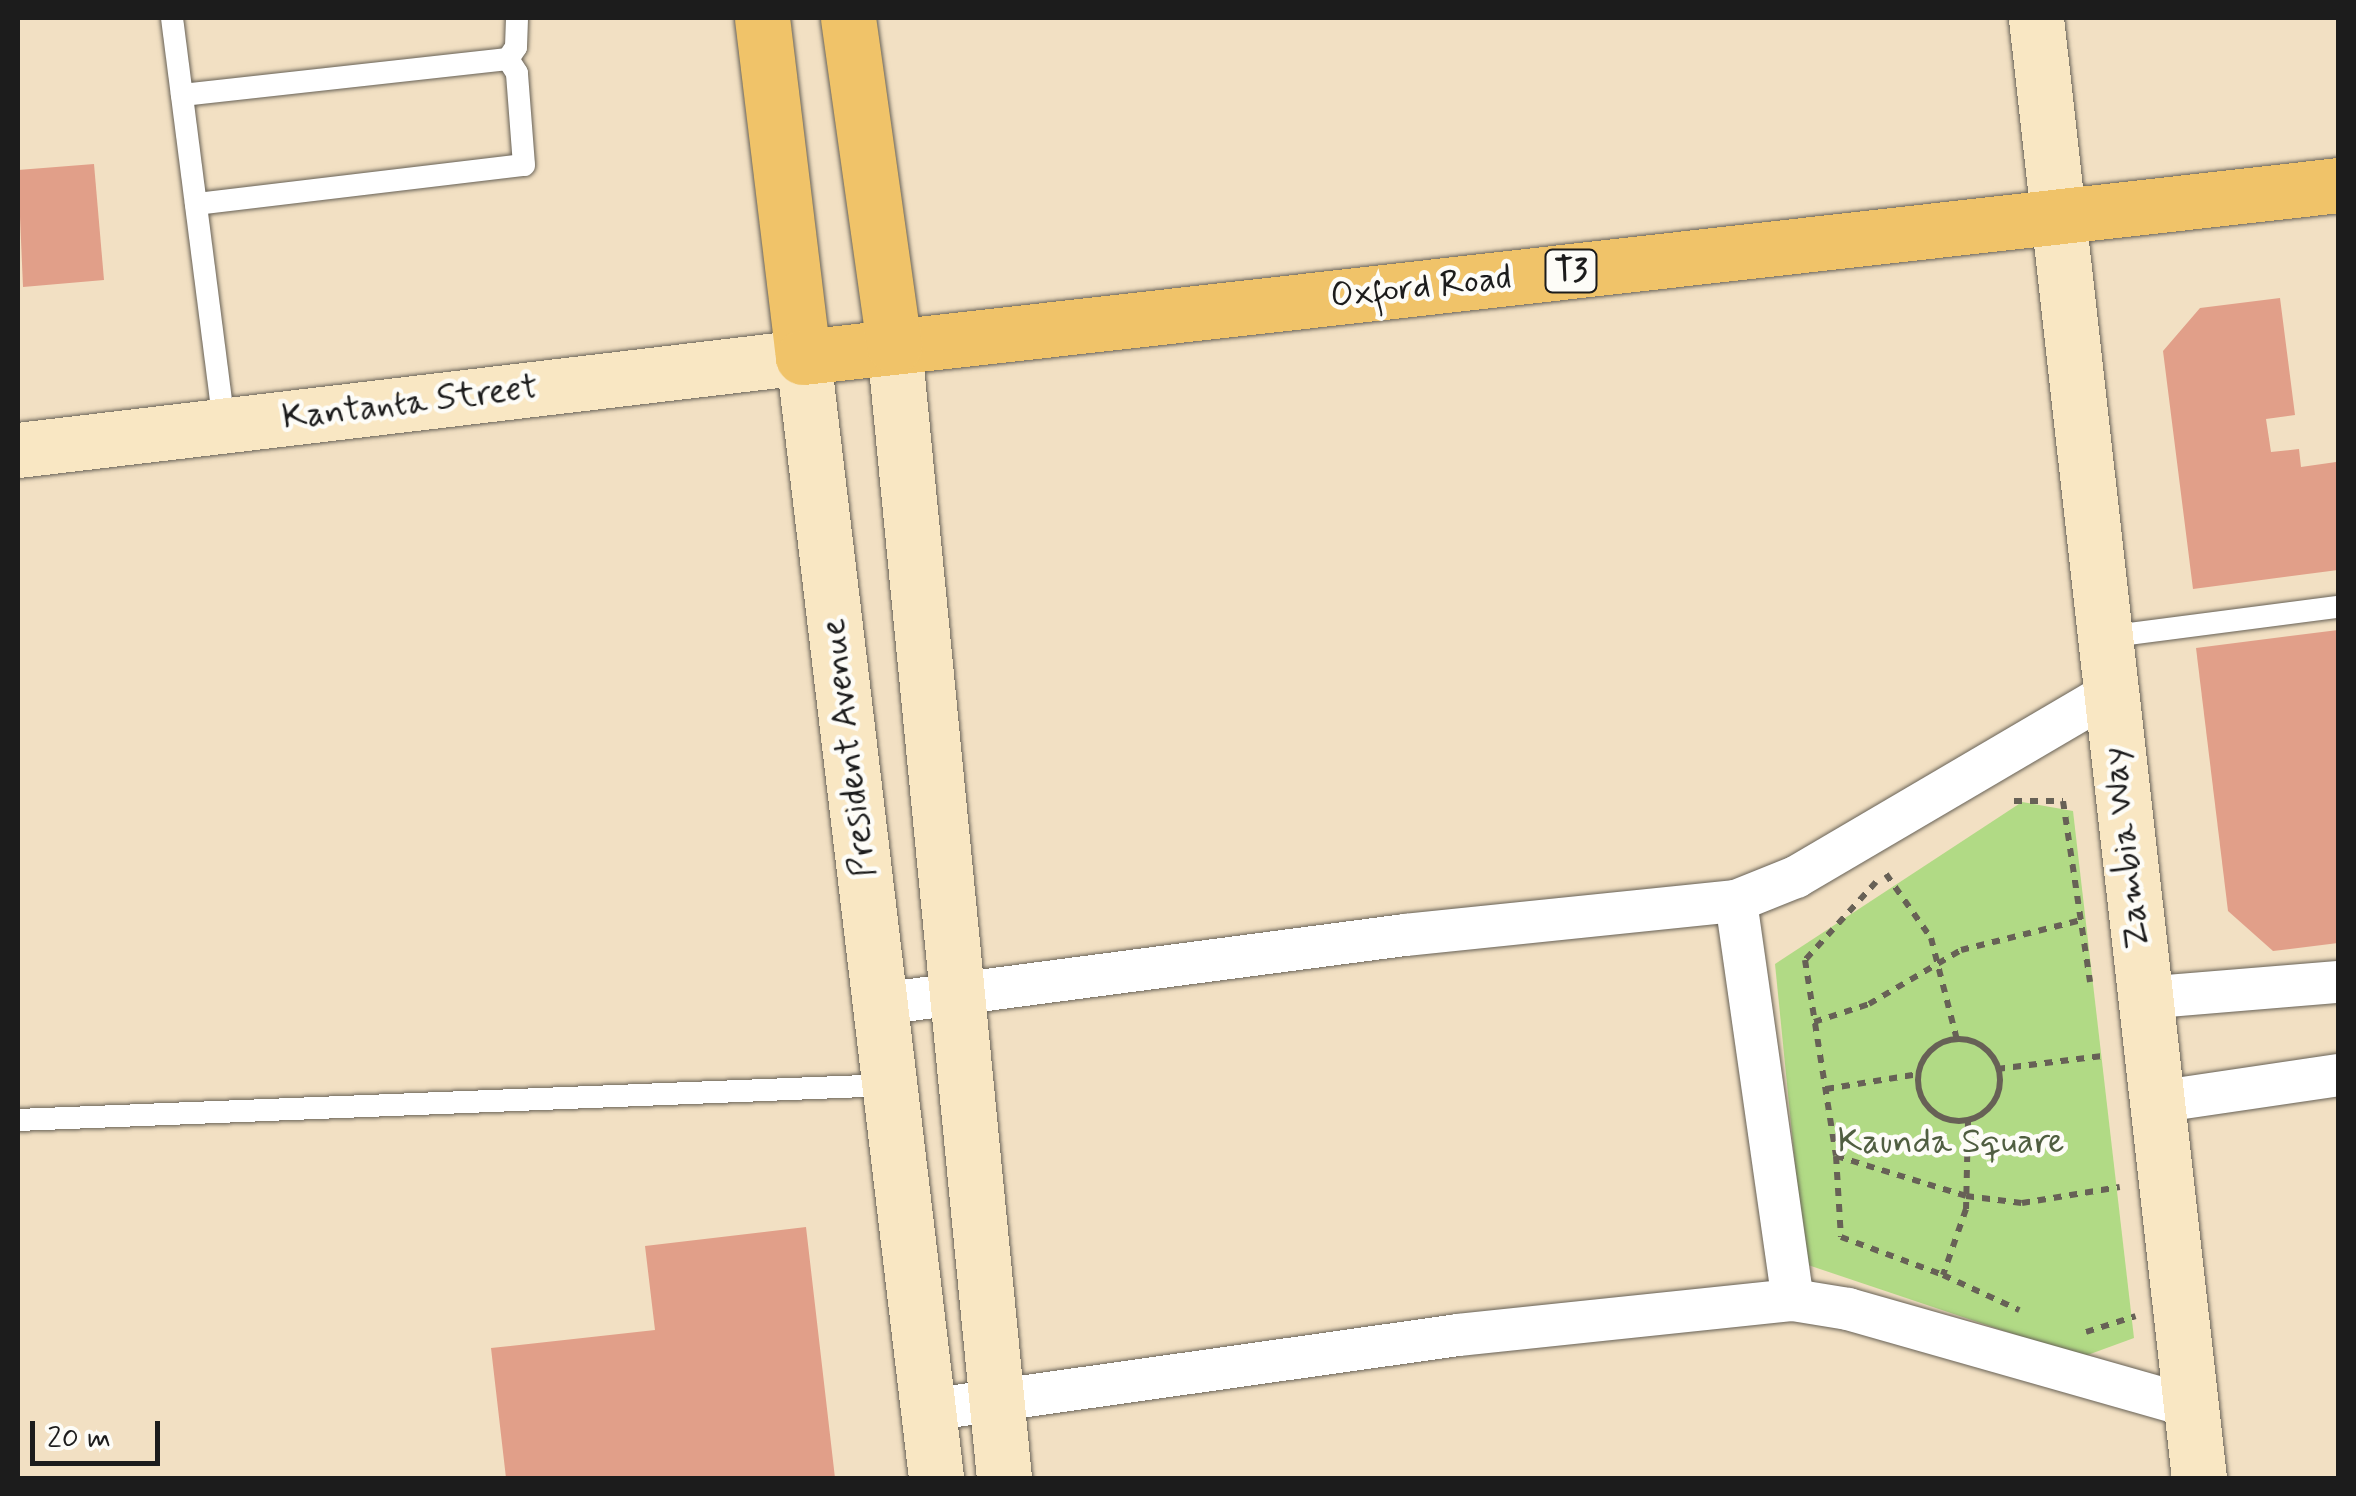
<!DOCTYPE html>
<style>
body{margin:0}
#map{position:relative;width:2356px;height:1496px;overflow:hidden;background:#f2e0c3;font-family:Mynerve,sans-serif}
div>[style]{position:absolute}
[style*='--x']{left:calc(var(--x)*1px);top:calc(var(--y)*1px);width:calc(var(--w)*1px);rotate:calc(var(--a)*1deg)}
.green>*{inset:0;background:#b1da85}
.building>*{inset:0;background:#e19f89}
.path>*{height:6px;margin-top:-3px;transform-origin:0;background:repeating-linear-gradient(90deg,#676156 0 8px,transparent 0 16px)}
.path>.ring{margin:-3px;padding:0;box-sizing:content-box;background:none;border:6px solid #676156;border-radius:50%}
.roads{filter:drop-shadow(0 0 2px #676156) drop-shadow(0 0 2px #676156)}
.lane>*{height:22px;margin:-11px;padding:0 11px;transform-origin:11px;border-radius:11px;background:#fff}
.street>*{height:42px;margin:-21px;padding:0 21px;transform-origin:21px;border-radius:21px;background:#fff}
.secondary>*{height:55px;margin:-27.5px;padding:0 27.5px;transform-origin:27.5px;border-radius:27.5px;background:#f9e7c3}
.highway>*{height:55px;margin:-27.5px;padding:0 27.5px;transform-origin:27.5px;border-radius:27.5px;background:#f0c369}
span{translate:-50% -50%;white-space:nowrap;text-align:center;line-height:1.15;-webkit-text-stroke:9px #fdfcf7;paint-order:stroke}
.shield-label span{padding:2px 8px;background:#fdfcf7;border:2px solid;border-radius:8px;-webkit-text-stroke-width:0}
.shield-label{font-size:32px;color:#1c1c1c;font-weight:700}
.street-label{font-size:35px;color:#1c1c1c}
.park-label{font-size:35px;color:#505e41}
.frame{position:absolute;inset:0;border:20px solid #1c1c1c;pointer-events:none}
.scale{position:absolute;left:30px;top:1421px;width:130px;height:45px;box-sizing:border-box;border:5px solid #1c1c1c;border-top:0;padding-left:12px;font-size:30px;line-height:35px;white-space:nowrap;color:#1c1c1c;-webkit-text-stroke:8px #fdfcf7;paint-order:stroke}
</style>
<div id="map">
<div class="green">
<i style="clip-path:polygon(2022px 802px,2073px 811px,2134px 1338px,2082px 1357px,1805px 1264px,1775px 964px)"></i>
</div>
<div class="building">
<i style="clip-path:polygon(94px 164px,104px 280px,23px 287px,18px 170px)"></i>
<i style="clip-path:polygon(2280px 298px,2295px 415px,2266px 419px,2271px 452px,2299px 449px,2301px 467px,2336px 462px,2338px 570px,2193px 589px,2163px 351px,2200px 308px)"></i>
<i style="clip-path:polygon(2338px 630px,2338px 943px,2273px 951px,2228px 911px,2196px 648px)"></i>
<i style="clip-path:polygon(806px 1227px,835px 1478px,506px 1478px,491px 1348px,655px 1330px,645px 1246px)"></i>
</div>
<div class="path">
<i style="--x:2014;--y:801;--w:49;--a:0"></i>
<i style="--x:2063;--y:801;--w:183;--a:81.5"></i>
<i style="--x:1886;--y:874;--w:78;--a:54.9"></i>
<i style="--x:1931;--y:938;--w:105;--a:75.7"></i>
<i style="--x:1876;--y:882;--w:105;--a:132.3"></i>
<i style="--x:1805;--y:960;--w:198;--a:81"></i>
<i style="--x:1836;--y:1156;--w:81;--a:86.5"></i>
<i style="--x:1841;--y:1237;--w:109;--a:20.4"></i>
<i style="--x:1814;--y:1022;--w:58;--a:-18.1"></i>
<i style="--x:1869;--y:1004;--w:107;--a:-30.4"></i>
<i style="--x:1961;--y:950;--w:124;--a:-14"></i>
<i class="ring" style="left:1918px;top:1039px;width:76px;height:76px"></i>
<i style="--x:1997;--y:1069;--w:106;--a:-7.1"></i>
<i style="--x:1826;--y:1089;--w:94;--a:-9.2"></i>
<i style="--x:1968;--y:1122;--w:87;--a:91.3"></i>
<i style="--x:1966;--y:1209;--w:70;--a:109.2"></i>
<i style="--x:1943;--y:1275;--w:84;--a:24.7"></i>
<i style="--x:1836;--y:1156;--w:136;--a:17.1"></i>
<i style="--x:1966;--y:1196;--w:56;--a:7.1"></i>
<i style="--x:2022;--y:1203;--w:99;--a:-9.3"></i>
<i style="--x:2086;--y:1332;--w:52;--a:-17.7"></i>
</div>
<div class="roads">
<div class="lane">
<i style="--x:172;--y:18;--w:410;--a:82.7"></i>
<i style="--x:182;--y:95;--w:328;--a:-6.3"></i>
<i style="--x:196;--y:204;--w:330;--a:-6.8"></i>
<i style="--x:524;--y:165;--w:92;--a:-94.4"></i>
<i style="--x:517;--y:73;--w:17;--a:-123"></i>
<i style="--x:508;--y:59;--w:14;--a:-56"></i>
<i style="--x:516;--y:47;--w:29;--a:-88"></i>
<i style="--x:2106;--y:637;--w:234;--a:-7.4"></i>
<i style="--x:18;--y:1120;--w:872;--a:-2.3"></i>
</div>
<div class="street">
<i style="--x:1736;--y:901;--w:403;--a:81.9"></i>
<i style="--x:2143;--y:998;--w:196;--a:-4.7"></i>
<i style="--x:880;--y:1004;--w:530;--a:-7.49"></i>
<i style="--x:1405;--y:935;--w:333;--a:-5.9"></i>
<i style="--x:1736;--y:901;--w:65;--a:-21.8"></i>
<i style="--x:1796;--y:877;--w:363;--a:-30.4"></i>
<i style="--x:2156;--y:1102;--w:184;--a:-8.4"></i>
<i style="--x:928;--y:1410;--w:535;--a:-8.05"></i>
<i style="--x:1458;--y:1335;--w:337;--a:-6"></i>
<i style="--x:1793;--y:1300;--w:56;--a:9.3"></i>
<i style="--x:1848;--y:1309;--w:357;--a:15.9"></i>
</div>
<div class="secondary">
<i style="--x:2036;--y:18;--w:1469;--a:83.63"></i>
<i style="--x:894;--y:346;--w:1137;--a:84.45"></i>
<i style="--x:18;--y:450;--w:790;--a:-6.76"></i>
<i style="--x:803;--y:357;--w:1129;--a:83.23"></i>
</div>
<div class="highway">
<i style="--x:762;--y:18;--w:341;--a:83.1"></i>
<i style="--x:803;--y:357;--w:1545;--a:-6.39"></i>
<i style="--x:848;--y:18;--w:331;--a:82"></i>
</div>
</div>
<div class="shield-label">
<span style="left:1571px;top:271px">T3</span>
</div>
<div class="street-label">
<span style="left:1421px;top:287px;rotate:-6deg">Oxford Road</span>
<span style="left:410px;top:403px;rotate:-7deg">Kantanta Street</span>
<span style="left:849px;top:748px;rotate:-97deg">President Avenue</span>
<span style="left:2126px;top:848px;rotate:-97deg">Zambia Way</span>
</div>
<div class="park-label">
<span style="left:1951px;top:1142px">Kaunda Square</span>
</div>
<div class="frame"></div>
<div class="scale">20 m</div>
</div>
